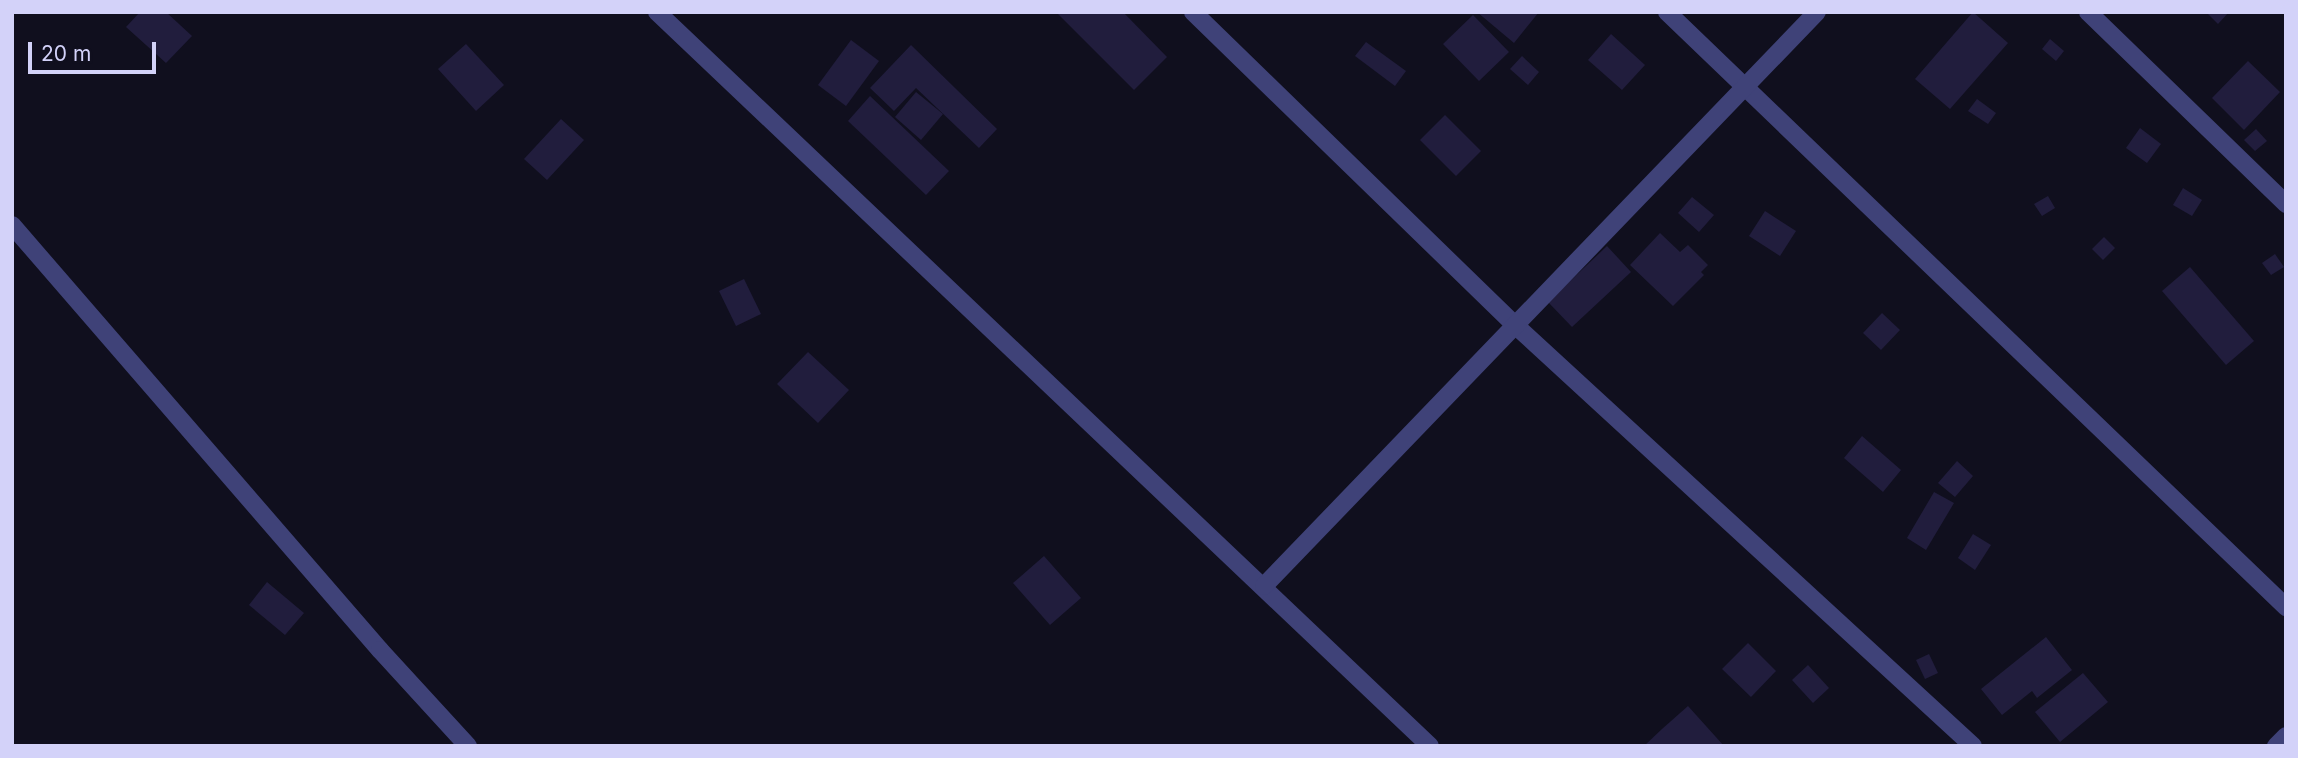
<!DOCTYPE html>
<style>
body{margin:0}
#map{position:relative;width:2298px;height:758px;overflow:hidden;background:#100f1e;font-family:Inter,sans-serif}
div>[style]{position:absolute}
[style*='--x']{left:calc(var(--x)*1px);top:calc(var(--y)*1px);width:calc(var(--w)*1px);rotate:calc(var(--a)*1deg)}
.building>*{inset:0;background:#211d3d}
.minor>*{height:18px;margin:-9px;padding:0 9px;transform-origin:9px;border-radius:9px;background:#3f4278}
span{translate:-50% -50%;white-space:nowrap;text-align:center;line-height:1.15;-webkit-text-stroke:5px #100f1e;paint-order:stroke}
.frame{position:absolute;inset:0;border:14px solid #d3d2f9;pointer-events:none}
.scale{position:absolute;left:28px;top:42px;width:128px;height:32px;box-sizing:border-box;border:4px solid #d3d2f9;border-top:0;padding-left:9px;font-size:21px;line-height:24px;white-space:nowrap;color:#d3d2f9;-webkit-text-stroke:5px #100f1e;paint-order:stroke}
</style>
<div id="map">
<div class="building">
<i style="clip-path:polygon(140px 12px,166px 12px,192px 36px,166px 63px,126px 27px)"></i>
<i style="clip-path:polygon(1056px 12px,1123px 12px,1167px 57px,1134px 90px)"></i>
<i style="clip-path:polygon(1477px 12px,1539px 12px,1514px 43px)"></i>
<i style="clip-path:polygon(1973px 12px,2008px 43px,1950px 109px,1915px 79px)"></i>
<i style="clip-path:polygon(2206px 12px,2229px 12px,2218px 24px)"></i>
<i style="clip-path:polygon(1473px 15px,1509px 52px,1479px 81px,1443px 44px)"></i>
<i style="clip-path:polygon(1611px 34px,1645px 65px,1622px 90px,1588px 60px)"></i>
<i style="clip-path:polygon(2050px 39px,2064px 51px,2056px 61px,2042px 49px)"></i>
<i style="clip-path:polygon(851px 40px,879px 61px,846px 106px,818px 85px)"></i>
<i style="clip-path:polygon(1366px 42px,1406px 71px,1395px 86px,1355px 56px)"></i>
<i style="clip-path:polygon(466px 44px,504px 85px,476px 111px,438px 69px)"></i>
<i style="clip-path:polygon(911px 45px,997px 129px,979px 148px,916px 88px,894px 111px,870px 88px)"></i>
<i style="clip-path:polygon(1522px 56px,1539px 72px,1528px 85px,1510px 69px)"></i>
<i style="clip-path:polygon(2248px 61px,2280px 92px,2244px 130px,2212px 98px)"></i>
<i style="clip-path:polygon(916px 92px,943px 114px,921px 140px,895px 117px)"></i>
<i style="clip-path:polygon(870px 96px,949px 171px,926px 195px,848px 121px)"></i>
<i style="clip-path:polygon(1977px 99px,1996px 113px,1988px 124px,1968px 111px)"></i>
<i style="clip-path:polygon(1445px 115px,1481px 151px,1456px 176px,1420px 140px)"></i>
<i style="clip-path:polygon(561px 119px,584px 140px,547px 180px,524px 159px)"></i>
<i style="clip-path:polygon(2140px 128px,2161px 144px,2147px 163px,2126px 148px)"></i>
<i style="clip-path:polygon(2256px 129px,2267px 141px,2255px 151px,2244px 140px)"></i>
<i style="clip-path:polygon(2183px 188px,2202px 200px,2192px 216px,2173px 205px)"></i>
<i style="clip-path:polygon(2048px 196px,2055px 208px,2042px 216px,2034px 204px)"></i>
<i style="clip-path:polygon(1692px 197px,1714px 215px,1699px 232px,1678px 213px)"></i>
<i style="clip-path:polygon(1765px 211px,1796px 231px,1780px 256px,1749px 236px)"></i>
<i style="clip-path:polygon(1660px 233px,1680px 252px,1688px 245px,1708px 265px,1701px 272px,1704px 275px,1673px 306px,1630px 265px)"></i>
<i style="clip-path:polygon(2104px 237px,2115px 248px,2103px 260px,2092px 249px)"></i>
<i style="clip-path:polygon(1607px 246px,1631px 272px,1572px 327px,1548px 302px)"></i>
<i style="clip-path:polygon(2275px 254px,2284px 267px,2271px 275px,2262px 263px)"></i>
<i style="clip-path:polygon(2190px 267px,2254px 341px,2226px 365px,2162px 291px)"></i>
<i style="clip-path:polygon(744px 279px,761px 314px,736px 326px,719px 291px)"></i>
<i style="clip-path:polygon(1882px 313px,1900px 330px,1881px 350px,1863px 333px)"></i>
<i style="clip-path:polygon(808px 352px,849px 390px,818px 423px,777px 384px)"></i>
<i style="clip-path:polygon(1862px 436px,1901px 470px,1883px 492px,1844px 458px)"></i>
<i style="clip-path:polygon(1957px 461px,1973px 476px,1955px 497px,1938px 483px)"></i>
<i style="clip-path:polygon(1934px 492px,1954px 503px,1926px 550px,1907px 538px)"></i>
<i style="clip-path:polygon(1973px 534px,1991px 545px,1975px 570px,1958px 558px)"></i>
<i style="clip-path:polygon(1044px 556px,1081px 598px,1050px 625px,1013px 583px)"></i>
<i style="clip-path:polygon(267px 582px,304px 613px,285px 635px,249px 605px)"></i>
<i style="clip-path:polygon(2046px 637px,2072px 670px,2037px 698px,2032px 691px,2002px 715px,1981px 689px)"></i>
<i style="clip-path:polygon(1748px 643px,1776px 671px,1751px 697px,1722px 669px)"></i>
<i style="clip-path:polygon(1929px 654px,1938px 673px,1925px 679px,1916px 660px)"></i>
<i style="clip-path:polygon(1808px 665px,1829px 688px,1813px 703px,1792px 680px)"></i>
<i style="clip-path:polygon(2083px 673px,2108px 702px,2060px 742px,2035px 712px)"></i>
<i style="clip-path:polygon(1688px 706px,1724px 746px,1644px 746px,1662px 729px)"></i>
</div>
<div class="minor">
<i style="--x:657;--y:12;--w:1066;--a:43.52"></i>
<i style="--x:1193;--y:12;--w:449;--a:44.2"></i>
<i style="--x:1515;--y:325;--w:622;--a:42.59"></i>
<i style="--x:1667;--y:12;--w:859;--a:43.87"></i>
<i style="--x:2088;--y:12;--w:276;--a:44.1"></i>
<i style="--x:12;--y:225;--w:562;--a:49.11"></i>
<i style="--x:380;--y:650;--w:130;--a:47.5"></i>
<i style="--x:1264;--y:586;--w:797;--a:-46.07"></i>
<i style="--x:2276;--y:746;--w:14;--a:-45"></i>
</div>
<div class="frame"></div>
<div class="scale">20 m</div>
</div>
